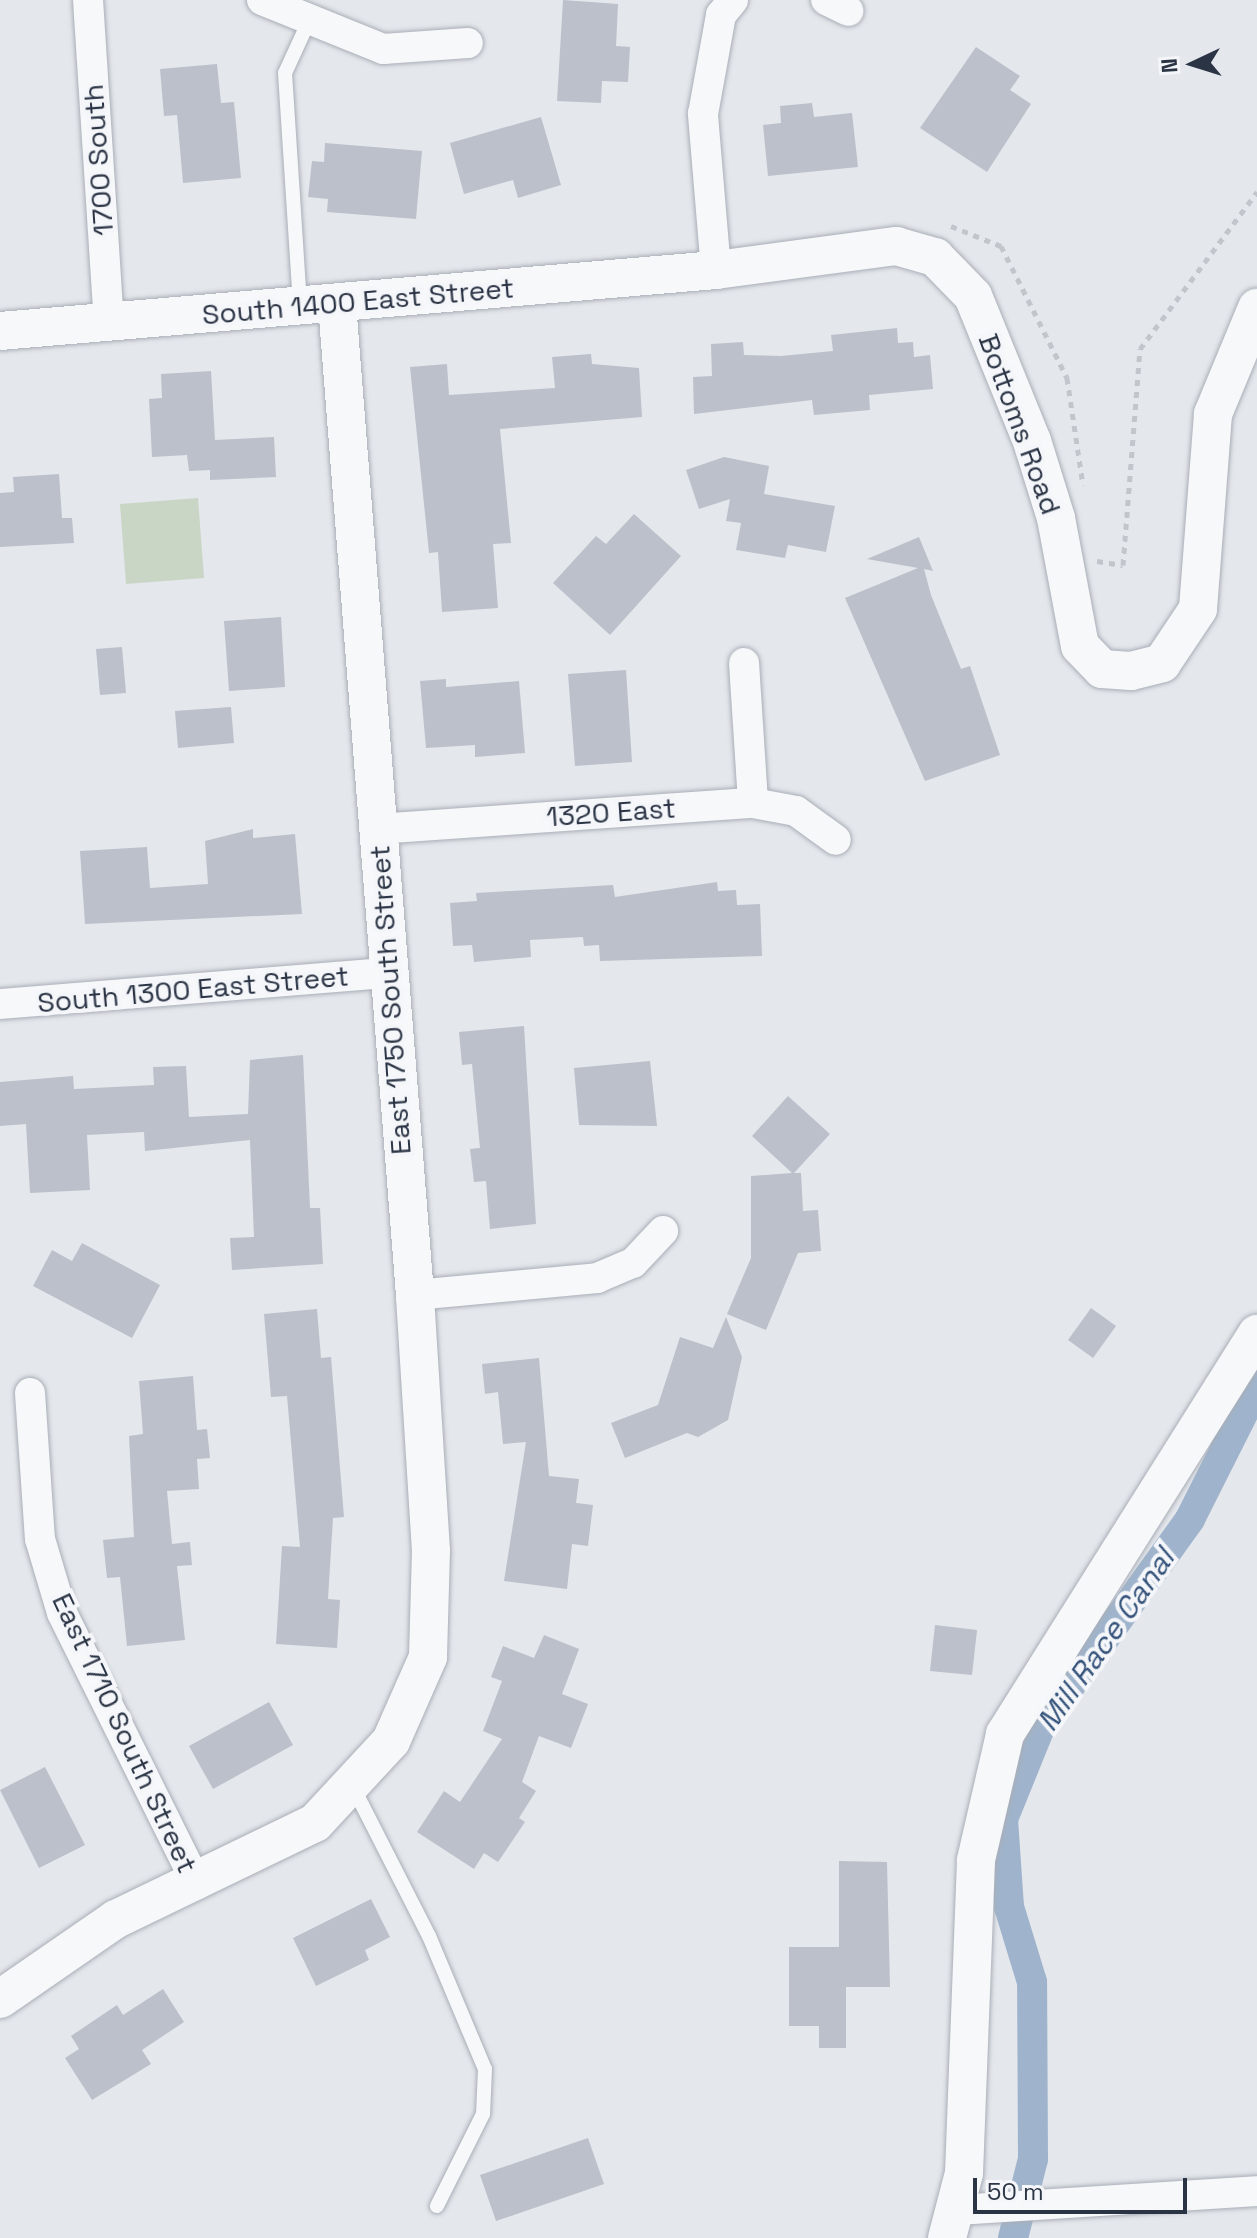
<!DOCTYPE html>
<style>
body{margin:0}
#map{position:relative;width:1257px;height:2238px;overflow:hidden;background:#e4e7ec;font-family:"Space Grotesk",sans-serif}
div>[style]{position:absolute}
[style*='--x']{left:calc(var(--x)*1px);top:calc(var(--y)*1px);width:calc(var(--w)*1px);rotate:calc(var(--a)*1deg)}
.green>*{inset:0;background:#c9d6c5}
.canal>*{height:30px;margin:-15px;padding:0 15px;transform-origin:15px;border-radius:15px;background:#9fb4cc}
.building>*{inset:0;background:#bbc0ca}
.path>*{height:5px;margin-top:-2.5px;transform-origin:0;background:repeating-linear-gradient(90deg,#c2c5cb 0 6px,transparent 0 12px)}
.roads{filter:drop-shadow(0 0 2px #a9aeb7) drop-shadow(0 0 2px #a9aeb7)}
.service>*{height:14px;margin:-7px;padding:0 7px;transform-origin:7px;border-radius:7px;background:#f7f8fa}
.minor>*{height:30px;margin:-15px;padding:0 15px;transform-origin:15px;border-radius:15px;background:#f7f8fa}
.tertiary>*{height:38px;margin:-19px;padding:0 19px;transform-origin:19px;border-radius:19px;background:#f7f8fa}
span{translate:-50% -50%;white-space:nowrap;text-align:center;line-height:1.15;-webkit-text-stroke:8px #f4f6f9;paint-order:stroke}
.street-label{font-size:28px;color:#2b3445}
.water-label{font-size:30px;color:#34527a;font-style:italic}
.north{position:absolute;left:1153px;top:24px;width:80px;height:80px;-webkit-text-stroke:6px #f4f6f9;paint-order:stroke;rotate:266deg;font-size:22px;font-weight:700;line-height:32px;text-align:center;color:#2b3445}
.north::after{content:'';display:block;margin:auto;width:28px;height:36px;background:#2b3445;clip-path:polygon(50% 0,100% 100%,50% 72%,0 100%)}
.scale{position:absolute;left:973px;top:2178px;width:214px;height:36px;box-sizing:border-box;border:4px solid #2b3445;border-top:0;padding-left:10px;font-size:24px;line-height:28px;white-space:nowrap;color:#2b3445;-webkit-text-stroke:6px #f4f6f9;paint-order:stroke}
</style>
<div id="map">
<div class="green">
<i style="clip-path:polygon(198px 498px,204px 578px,126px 584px,120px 504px)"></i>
</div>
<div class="canal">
<i style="--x:1013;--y:2238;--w:81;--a:-75.8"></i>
<i style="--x:1033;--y:2159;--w:177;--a:-90.3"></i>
<i style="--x:1032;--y:1982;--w:78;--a:-107"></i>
<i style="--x:1009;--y:1907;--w:88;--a:-93.9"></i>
<i style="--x:1003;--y:1819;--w:98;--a:-67.9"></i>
<i style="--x:1040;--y:1728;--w:257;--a:-54.3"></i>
<i style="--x:1190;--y:1519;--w:149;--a:-63.3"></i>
</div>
<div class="building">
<i style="clip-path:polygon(563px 0,618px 4px,616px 46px,630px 47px,628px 82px,602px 81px,601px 103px,557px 101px)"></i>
<i style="clip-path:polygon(976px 47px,1020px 76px,1010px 90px,1031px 104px,987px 172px,920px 128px)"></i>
<i style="clip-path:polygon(217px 64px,221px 103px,234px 102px,241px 178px,183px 183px,177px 115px,164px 116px,160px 69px)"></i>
<i style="clip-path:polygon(812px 103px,814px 117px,852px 113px,858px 167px,768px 176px,763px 125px,781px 123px,780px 106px)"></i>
<i style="clip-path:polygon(541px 117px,561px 185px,518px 198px,513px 180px,464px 194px,450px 143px)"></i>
<i style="clip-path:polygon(325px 143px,422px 151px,416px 219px,327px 212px,328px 199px,308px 197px,312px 161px,324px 162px)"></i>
<i style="clip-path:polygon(897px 328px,898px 343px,913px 342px,914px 357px,930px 355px,933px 389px,869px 395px,870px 410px,814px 415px,812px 400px,694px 414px,693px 377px,712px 376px,711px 344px,743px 342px,744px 355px,781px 356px,833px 351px,831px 335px)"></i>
<i style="clip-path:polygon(591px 354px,592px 364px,639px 368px,642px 417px,500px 429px,511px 543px,493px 544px,498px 608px,442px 612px,438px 552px,429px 553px,410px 367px,447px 364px,449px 395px,555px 388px,552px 357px)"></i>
<i style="clip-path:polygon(211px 371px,215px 440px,274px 437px,276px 477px,210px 480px,210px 470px,189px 471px,187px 455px,152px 457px,149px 399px,162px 398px,161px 374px)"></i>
<i style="clip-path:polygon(724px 457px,769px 466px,764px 494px,835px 506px,826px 552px,788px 545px,785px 558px,736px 550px,741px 523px,726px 521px,730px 499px,699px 509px,686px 470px)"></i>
<i style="clip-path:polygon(59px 474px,62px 518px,72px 518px,74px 543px,0 547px,0 493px,14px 492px,13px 477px)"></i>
<i style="clip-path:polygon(634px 514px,681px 556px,610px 635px,553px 583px,596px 536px,606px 544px)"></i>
<i style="clip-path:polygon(919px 537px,933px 571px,924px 569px,931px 595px,961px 669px,970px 666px,1000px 755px,925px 781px,845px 598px,918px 568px,867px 559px)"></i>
<i style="clip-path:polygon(281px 617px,285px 687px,229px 691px,224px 621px)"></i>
<i style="clip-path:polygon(122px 647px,126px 693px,100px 695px,96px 649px)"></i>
<i style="clip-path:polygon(626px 670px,632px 762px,575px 766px,568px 674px)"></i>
<i style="clip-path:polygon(446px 679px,446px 687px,519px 681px,525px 753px,475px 757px,475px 745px,426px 748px,420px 681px)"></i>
<i style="clip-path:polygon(231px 707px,234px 743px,178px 748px,175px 711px)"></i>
<i style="clip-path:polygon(253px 829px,253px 838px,295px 834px,302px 914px,85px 924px,80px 851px,147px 847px,150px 888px,208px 884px,205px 841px)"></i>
<i style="clip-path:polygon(717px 882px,718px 891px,736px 890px,737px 905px,760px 904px,762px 956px,600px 961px,599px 945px,584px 946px,583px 937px,530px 940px,531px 957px,474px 962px,472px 945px,453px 946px,450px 903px,477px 901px,476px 893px,613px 885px,615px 897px)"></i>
<i style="clip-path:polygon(524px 1026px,536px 1224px,490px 1229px,486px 1181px,474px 1182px,470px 1149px,480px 1148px,472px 1064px,462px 1065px,459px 1032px)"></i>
<i style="clip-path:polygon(303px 1055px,310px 1208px,320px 1208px,323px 1264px,232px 1270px,230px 1238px,254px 1237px,250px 1140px,145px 1151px,144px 1132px,87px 1135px,90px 1190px,30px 1193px,26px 1124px,0 1126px,0 1082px,73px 1076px,74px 1089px,154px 1085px,153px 1067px,186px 1066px,189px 1117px,248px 1114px,250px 1060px)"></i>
<i style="clip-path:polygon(650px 1061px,657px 1126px,579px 1125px,574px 1068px)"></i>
<i style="clip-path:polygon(788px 1096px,830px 1134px,794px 1173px,801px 1173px,803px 1211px,818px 1210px,821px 1251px,798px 1253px,766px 1330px,727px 1314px,751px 1258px,751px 1176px,792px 1173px,752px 1136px)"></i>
<i style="clip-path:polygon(82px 1243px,160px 1285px,132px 1338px,33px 1286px,52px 1250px,72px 1261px)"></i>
<i style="clip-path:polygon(1091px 1308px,1116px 1326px,1093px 1358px,1068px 1340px)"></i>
<i style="clip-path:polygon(317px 1309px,321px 1358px,331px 1357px,344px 1517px,333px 1518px,328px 1599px,340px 1600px,337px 1648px,276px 1644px,282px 1546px,300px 1547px,287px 1396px,271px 1397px,264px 1314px)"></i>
<i style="clip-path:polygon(726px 1317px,742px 1357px,728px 1420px,698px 1437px,687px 1433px,625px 1458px,611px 1423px,658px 1405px,680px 1337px,713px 1348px)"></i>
<i style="clip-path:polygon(539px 1358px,549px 1476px,579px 1479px,576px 1503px,593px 1505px,588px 1546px,572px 1544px,567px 1589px,504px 1581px,526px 1442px,503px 1444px,498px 1392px,485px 1394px,482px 1364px)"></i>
<i style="clip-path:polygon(193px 1376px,197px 1430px,207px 1429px,210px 1458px,197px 1459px,199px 1489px,167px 1491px,172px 1544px,190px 1542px,192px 1565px,177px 1566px,185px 1640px,127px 1646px,120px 1577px,107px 1578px,103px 1540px,134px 1537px,129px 1436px,143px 1434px,139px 1381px)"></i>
<i style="clip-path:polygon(935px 1625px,977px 1630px,972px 1675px,930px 1671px)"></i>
<i style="clip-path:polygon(544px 1635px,579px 1649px,562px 1694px,588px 1704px,571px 1748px,539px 1736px,522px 1782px,536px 1791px,519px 1818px,525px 1822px,498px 1862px,484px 1853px,474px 1869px,417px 1832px,444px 1791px,460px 1802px,502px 1739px,483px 1731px,502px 1681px,491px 1677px,503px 1646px,534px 1658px)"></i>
<i style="clip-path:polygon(269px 1702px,293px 1745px,213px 1789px,189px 1746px)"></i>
<i style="clip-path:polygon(45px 1767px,85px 1845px,39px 1868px,0 1790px)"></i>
<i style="clip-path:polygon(839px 1861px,887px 1862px,890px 1987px,846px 1987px,846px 2048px,819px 2048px,819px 2026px,789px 2026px,789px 1947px,839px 1947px)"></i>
<i style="clip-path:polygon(371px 1899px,390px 1937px,365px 1950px,369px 1960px,316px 1986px,293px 1938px)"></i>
<i style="clip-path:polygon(163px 1989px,184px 2022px,142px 2050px,151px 2064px,92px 2100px,65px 2058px,79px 2049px,71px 2036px,117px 2005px,123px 2015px)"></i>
<i style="clip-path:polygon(588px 2138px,604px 2184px,496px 2221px,480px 2175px)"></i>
</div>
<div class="path">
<i style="--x:951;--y:226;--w:54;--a:21.8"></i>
<i style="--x:1001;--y:246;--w:148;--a:63.4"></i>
<i style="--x:1067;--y:378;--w:108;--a:81.5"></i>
<i style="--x:1097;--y:561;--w:26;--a:9"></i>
<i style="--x:1123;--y:565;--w:217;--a:-85.5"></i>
<i style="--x:1140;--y:349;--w:196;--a:-53.3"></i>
</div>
<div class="roads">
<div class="service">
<i style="--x:300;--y:305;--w:232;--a:-93.7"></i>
<i style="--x:285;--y:73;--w:55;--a:-65.3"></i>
<i style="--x:353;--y:1787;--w:167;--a:63"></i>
<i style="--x:429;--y:1936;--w:144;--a:67.2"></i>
<i style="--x:485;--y:2069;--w:45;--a:92.5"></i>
<i style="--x:483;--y:2114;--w:103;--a:116.6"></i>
</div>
<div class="minor">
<i style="--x:88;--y:0;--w:322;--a:86.3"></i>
<i style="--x:262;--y:0;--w:131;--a:22"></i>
<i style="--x:383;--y:49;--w:85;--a:-4"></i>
<i style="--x:826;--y:0;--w:25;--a:26"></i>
<i style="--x:716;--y:270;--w:157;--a:-94.8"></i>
<i style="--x:703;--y:114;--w:101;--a:-79.7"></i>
<i style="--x:721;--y:15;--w:19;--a:-51"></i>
<i style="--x:744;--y:663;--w:140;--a:86.3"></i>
<i style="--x:377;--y:829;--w:377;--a:-4"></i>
<i style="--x:753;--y:803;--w:44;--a:10.5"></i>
<i style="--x:796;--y:811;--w:49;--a:35.9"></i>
<i style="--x:0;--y:1004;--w:387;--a:-4.6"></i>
<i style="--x:415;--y:1295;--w:183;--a:-5.3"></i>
<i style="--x:597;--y:1278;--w:39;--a:-23"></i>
<i style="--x:633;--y:1263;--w:44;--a:-46.8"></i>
<i style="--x:30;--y:1393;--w:146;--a:86.1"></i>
<i style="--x:40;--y:1539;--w:77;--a:73.4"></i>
<i style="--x:62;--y:1613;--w:303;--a:63.5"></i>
<i style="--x:956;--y:2210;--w:302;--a:-3.6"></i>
</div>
<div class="tertiary">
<i style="--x:0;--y:331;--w:719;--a:-4.87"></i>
<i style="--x:716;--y:270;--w:182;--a:-7.6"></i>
<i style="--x:896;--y:246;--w:41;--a:15.8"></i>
<i style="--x:935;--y:257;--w:54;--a:45.7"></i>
<i style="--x:973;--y:296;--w:157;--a:67.9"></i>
<i style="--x:1032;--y:441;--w:81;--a:72.7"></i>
<i style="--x:1056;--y:518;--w:130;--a:79.4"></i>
<i style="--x:1080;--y:646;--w:32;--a:46"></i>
<i style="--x:1102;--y:669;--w:29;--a:4"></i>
<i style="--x:1131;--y:671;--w:32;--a:-14"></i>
<i style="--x:1162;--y:663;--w:65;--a:-56.3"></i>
<i style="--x:1198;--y:609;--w:196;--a:-85.6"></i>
<i style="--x:1213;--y:414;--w:115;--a:-67.5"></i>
<i style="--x:0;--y:1999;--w:141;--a:-34.6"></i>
<i style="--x:116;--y:1919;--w:221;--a:-25.8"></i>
<i style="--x:315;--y:1823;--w:112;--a:-47.2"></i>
<i style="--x:391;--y:1741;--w:92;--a:-66.2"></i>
<i style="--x:428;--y:1657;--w:106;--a:-88.4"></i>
<i style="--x:431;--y:1551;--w:256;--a:-93.6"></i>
<i style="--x:415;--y:1295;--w:994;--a:-94.5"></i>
<i style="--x:947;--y:2238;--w:67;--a:-75.3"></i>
<i style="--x:964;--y:2173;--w:313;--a:-87.8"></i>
<i style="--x:976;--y:1860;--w:129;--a:-77"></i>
<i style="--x:1005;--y:1734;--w:473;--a:-57.8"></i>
</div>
</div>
<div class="street-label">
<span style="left:98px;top:160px;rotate:-94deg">1700 South</span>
<span style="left:358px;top:301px;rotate:-5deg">South 1400 East Street</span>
<span style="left:1020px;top:424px;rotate:70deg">Bottoms Road</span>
<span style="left:611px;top:812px;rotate:-4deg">1320 East</span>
<span style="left:193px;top:989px;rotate:-5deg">South 1300 East Street</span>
<span style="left:390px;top:1000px;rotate:-94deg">East 1750 South Street</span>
<span style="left:125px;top:1733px;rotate:65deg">East 1710 South Street</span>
</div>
<div class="water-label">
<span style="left:1106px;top:1640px;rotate:-55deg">Mill Race Canal</span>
</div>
<div class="north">N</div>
<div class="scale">50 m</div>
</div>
